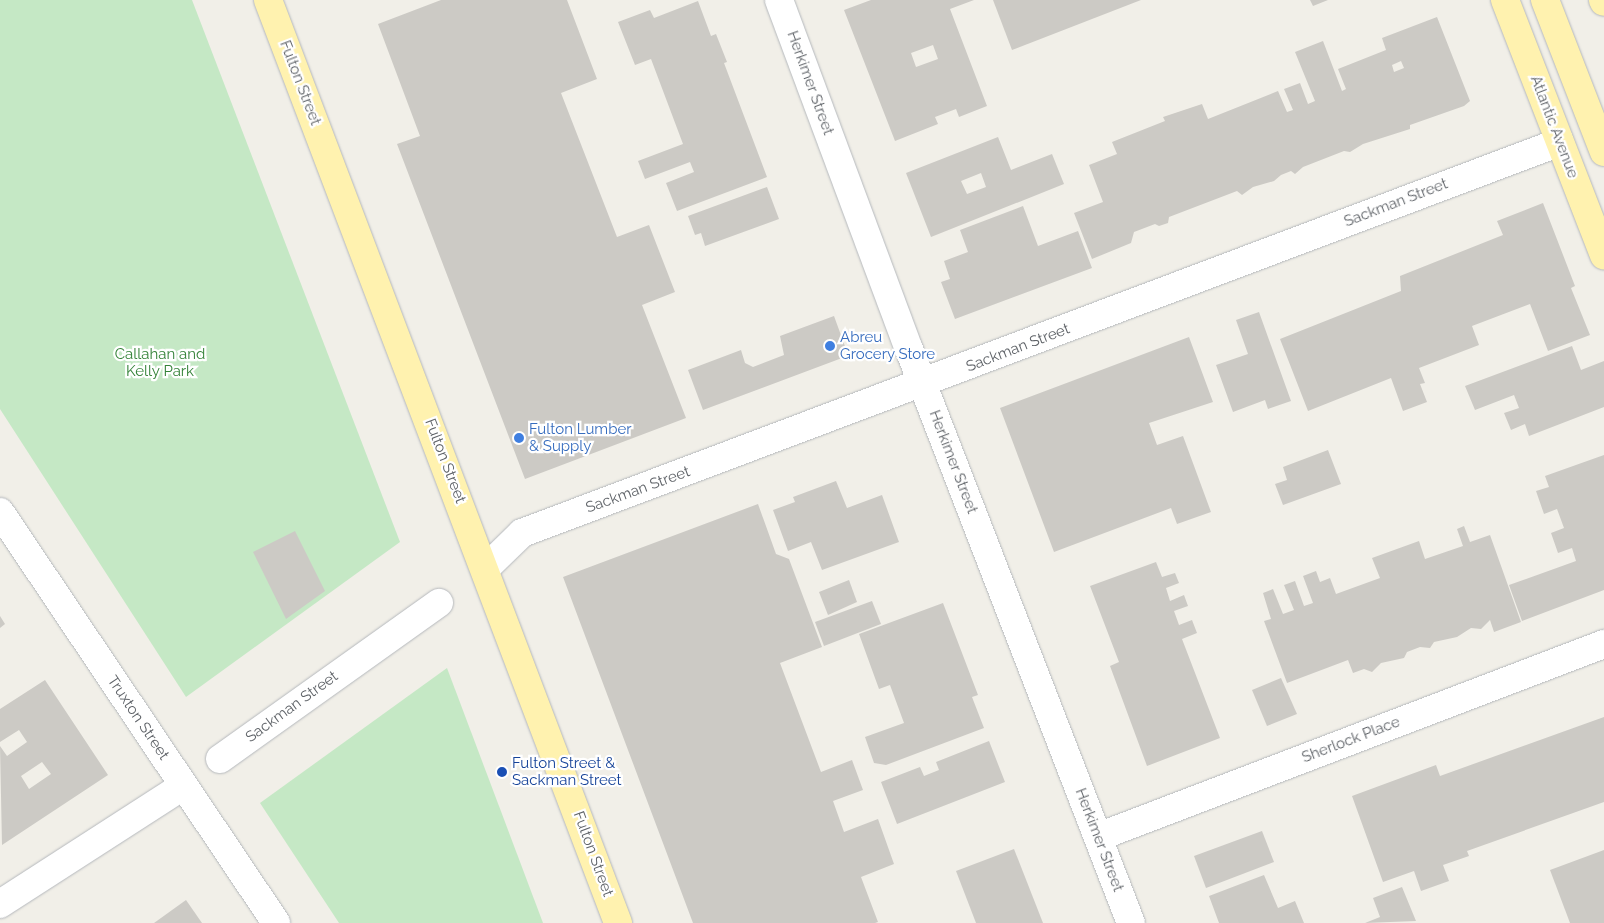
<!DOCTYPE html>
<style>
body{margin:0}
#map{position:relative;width:1604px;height:923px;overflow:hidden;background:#f1efe8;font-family:Raleway,sans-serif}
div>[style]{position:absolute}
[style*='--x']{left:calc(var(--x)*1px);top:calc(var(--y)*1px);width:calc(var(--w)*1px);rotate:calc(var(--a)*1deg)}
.green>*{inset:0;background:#c5e8c5}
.building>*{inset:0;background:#cccac5}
.roads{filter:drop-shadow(0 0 1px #b5b8bc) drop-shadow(0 0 1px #b5b8bc)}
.minor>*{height:28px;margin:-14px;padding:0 14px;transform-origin:14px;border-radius:14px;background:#fff}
.major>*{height:28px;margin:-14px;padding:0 14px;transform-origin:14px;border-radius:14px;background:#fff2af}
.dots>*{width:14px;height:14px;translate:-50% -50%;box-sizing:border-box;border:2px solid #fff;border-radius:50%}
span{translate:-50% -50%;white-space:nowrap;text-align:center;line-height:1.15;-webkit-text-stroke:4.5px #fff;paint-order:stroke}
.street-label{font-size:15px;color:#5f6368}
.shop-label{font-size:15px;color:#366cbe}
.left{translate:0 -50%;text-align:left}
.park-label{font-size:15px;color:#348238}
.transit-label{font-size:15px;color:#164399}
</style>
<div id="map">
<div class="green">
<i style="clip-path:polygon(0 0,192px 0,400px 542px,186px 697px,0 409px)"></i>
<i style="clip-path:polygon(447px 668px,543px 923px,339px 923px,260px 803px)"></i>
</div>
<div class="building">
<i style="clip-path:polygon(441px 0,567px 0,597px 79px,561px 93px,617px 237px,649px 225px,675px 292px,642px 305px,686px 418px,525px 479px,397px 144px,420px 136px,378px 24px)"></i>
<i style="clip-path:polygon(evenodd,871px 0,974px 0,950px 9px,987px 106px,959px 117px,956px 109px,935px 117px,938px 124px,895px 141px,844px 10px,871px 0,933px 45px,938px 59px,916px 67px,911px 53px,933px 45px)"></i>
<i style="clip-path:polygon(993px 0,1141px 0,1012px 50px)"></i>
<i style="clip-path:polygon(1310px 0,1328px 0,1313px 6px)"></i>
<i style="clip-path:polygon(698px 1px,711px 36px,716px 34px,727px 62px,724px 63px,767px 177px,677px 211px,666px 183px,694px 172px,690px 162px,645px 179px,638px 161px,683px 144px,651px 59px,635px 65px,618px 22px,650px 10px,654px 18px)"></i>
<i style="clip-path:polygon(evenodd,1437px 17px,1470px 101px,1464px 106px,1410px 125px,1410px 129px,1363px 144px,1350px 152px,1344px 151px,1303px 167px,1295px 174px,1291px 171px,1281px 175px,1274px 181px,1253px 187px,1242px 195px,1237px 191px,1169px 217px,1168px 223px,1159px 226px,1155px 224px,1134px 232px,1131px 243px,1092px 259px,1074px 213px,1103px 202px,1089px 165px,1117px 154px,1112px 142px,1165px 121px,1163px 117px,1202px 104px,1208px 119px,1278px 91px,1287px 112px,1293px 110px,1284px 89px,1300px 83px,1308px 104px,1315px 101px,1295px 52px,1323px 41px,1342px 91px,1346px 89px,1338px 69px,1386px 50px,1382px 38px,1437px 17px,1401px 61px,1404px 68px,1394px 72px,1392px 65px,1401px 61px)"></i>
<i style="clip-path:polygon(evenodd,998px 137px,1011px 170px,1052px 154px,1064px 184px,931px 237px,906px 173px,998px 137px,981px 173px,986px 187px,967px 194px,961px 181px,981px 173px)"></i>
<i style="clip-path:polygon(767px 187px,779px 219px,705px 246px,701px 233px,695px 235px,688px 216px)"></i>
<i style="clip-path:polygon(1543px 203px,1575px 286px,1571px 288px,1590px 335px,1548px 351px,1530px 304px,1472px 326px,1479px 345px,1419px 368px,1425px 383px,1420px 384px,1427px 402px,1403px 411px,1391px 378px,1308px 411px,1280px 339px,1401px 291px,1400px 276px,1503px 235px,1497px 221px)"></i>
<i style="clip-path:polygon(1023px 206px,1038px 246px,1078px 231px,1092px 268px,955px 319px,941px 282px,950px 279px,944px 261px,968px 252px,960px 230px)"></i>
<i style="clip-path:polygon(1259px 312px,1291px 401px,1268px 409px,1265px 400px,1233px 412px,1216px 365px,1248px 354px,1236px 320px)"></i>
<i style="clip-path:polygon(834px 316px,846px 349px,842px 358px,703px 410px,688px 370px,741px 350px,745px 363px,753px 367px,784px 355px,780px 336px)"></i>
<i style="clip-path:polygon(1189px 337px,1213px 402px,1149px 423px,1157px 445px,1183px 436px,1211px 512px,1177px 524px,1171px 508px,1054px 552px,1000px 408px)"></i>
<i style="clip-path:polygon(1572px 346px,1581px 370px,1604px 361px,1604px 407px,1529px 436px,1525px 424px,1511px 430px,1504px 413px,1519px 408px,1514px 395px,1475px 410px,1465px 386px)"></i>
<i style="clip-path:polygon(1328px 450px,1341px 484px,1283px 505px,1275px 484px,1287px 480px,1283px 467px)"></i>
<i style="clip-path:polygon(1604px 455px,1604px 590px,1522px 621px,1509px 585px,1576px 561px,1572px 548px,1558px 553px,1551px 533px,1564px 528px,1557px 509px,1544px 514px,1536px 491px,1549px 487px,1545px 476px)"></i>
<i style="clip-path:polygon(836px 481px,847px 508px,882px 495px,899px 542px,822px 570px,811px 542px,788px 551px,773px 510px,795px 502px,793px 497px)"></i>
<i style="clip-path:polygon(758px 504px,776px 554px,789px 559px,822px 647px,780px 663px,821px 772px,852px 760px,863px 790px,833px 801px,844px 832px,878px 819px,894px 864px,861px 877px,878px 922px,875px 923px,693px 923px,563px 577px)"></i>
<i style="clip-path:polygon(1464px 526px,1470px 542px,1490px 535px,1521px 622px,1494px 632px,1490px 620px,1481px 629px,1471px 628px,1457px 637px,1434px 642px,1430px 648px,1420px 647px,1407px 652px,1404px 658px,1381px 663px,1372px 672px,1364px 669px,1353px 673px,1348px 660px,1287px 683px,1264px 621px,1271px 619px,1263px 593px,1273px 589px,1283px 614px,1294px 610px,1284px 585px,1295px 581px,1304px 606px,1313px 603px,1303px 576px,1316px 571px,1320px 582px,1330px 578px,1336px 594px,1380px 578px,1372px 558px,1419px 541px,1425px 559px,1463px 546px,1457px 529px)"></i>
<i style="clip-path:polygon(295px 531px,325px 591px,286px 619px,253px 552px)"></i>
<i style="clip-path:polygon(1156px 562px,1162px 577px,1175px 573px,1179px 583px,1166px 588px,1170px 601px,1184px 595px,1188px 606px,1174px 611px,1179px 625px,1192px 620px,1197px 633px,1182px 639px,1220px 738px,1147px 766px,1110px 666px,1119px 662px,1090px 586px)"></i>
<i style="clip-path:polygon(849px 580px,857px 602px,828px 615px,819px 592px)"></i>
<i style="clip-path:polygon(872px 601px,881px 624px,824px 646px,815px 622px)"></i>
<i style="clip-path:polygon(943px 603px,978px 695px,972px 697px,984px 728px,886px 765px,874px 763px,865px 737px,904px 723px,890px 685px,879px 689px,859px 634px)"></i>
<i style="clip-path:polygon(0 616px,5px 624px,0 628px)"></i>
<i style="clip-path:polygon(1281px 678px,1297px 714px,1267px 726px,1252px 690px)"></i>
<i style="clip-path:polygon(evenodd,45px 680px,108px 775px,2px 845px,0 746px,7px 756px,27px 742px,19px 730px,0 742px,0 709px,45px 680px,42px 762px,51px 774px,29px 789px,21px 776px,42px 762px)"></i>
<i style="clip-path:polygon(1604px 717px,1604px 802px,1467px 851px,1469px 856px,1443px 865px,1449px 881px,1421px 891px,1414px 871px,1383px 882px,1352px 796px,1436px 765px,1440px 776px)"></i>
<i style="clip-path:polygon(989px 741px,1005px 782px,897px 824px,881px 782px,920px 767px,924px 776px,939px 770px,936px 762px)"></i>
<i style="clip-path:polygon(1262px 831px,1274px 862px,1206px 888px,1194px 856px)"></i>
<i style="clip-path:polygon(1014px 849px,1043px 923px,976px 923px,956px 871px)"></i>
<i style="clip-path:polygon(1604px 850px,1604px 923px,1570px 923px,1550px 870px)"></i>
<i style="clip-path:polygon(1264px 875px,1278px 908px,1295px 901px,1304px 923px,1219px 923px,1209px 896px)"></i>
<i style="clip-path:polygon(1402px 887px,1416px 921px,1365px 923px,1380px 917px,1373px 898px)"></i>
<i style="clip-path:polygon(186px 900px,202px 923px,154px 923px)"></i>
</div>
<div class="roads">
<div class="minor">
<i style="--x:779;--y:0;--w:372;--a:69.6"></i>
<i style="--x:909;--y:349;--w:615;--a:68.86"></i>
<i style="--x:0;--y:512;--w:495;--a:56.1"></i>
<i style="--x:486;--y:568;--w:50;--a:-44.2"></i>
<i style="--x:522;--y:533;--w:1109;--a:-20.64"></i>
<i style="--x:220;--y:759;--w:269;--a:-35.5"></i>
<i style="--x:1098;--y:837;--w:542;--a:-20.88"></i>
<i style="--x:0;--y:904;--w:218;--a:-32.8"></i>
</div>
<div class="major">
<i style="--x:268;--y:0;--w:987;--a:69.23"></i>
<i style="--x:1505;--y:0;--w:274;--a:68.8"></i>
<i style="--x:1545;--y:0;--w:163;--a:68.8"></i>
<i style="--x:1603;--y:0;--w:2;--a:63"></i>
</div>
</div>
<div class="dots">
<i style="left:830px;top:346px;background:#3f7fe0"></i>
<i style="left:519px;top:438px;background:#3f7fe0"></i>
<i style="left:502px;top:772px;background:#1a4fb4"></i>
</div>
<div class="street-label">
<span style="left:300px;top:83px;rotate:69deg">Fulton Street</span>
<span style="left:810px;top:83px;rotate:70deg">Herkimer Street</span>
<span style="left:1554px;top:127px;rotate:69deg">Atlantic Avenue</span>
<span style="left:1396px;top:203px;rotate:-21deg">Sackman Street</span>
<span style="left:1018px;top:348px;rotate:-21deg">Sackman Street</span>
<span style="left:445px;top:461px;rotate:69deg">Fulton Street</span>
<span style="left:953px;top:462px;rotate:69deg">Herkimer Street</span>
<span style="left:638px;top:490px;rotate:-20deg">Sackman Street</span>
<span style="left:292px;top:707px;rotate:-36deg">Sackman Street</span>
<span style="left:138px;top:718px;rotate:56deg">Truxton Street</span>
<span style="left:1351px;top:740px;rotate:-21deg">Sherlock Place</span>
<span style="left:1099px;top:840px;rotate:69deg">Herkimer Street</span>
<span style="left:593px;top:854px;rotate:70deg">Fulton Street</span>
</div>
<div class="shop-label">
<span class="left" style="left:840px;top:346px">Abreu<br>Grocery Store</span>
<span class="left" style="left:529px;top:438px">Fulton Lumber<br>&amp; Supply</span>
</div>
<div class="park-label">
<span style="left:160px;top:363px">Callahan and<br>Kelly Park</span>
</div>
<div class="transit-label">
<span class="left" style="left:512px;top:772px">Fulton Street &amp;<br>Sackman Street</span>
</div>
</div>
